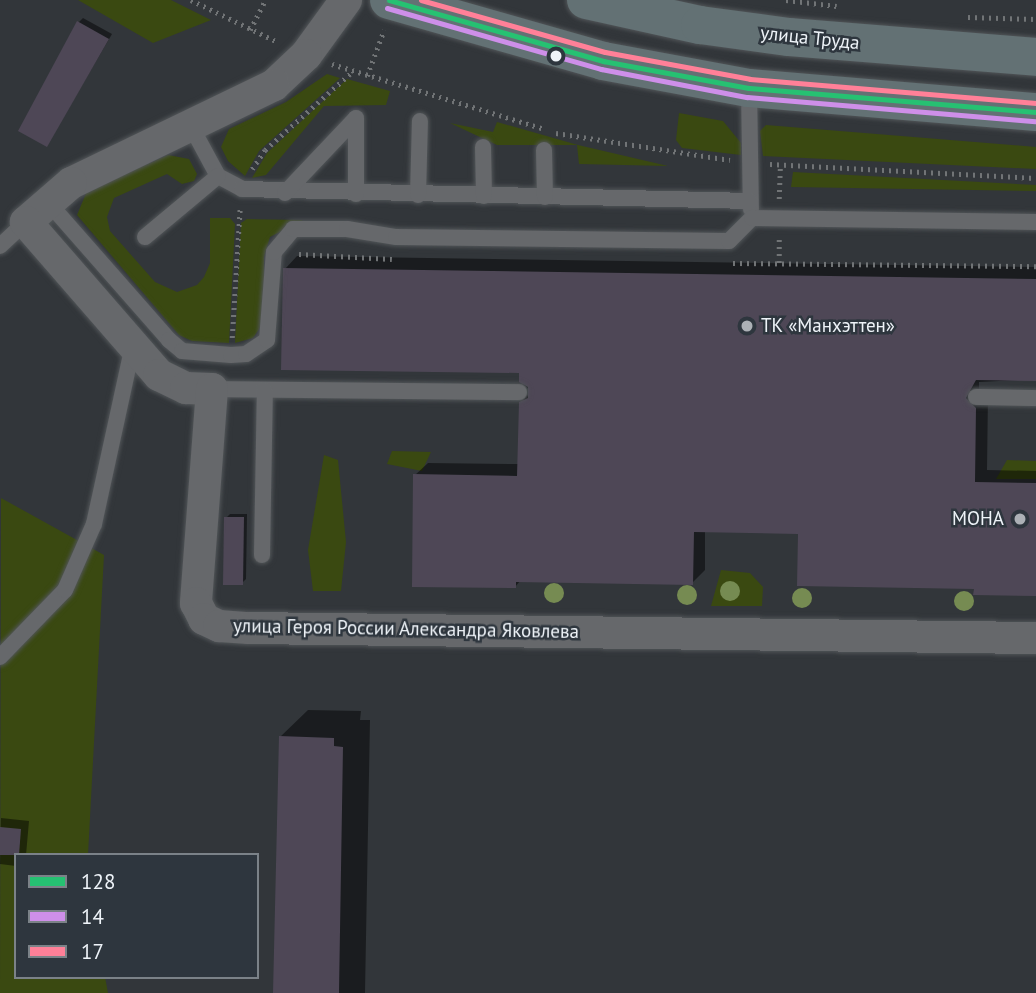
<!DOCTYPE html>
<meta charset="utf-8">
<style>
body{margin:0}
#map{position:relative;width:1036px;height:993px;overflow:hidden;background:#32363a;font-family:"PT Sans",sans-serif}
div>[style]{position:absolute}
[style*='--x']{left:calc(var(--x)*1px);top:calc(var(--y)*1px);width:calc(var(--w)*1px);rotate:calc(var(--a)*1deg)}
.green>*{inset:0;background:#3a4911}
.shadow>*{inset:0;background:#0007}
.building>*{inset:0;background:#4e4756}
.path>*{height:4.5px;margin-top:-2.25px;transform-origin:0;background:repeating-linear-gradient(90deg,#717476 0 2px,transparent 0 7px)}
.roads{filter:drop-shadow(0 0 2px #515558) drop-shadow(0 0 2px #515558)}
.lane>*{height:16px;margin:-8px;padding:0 8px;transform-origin:8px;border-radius:8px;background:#66686b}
.street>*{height:32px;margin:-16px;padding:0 16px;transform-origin:16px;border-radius:16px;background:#66686b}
.primary>*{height:38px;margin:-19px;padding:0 19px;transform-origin:19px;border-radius:19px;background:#637174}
.bus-1>*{height:5px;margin:-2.5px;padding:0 2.5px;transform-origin:2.5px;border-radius:2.5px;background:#26c172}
.bus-2>*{height:5px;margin:-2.5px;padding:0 2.5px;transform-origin:2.5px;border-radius:2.5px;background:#ce8fe9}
.bus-3>*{height:5px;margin:-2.5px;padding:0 2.5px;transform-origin:2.5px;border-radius:2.5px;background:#ff8098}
.trees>*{width:20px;height:20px;margin:-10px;border-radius:50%;background:#768b52}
.dots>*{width:19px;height:19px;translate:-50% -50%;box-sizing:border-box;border:4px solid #2e363e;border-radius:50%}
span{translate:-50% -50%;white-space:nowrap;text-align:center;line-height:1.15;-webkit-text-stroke:5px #2e363e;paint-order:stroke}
.street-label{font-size:19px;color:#eef3f8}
.poi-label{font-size:19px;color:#eef3f8}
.left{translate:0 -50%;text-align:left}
.right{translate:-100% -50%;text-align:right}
.legend{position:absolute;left:14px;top:853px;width:245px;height:126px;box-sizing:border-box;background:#2e363e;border:2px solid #7b8288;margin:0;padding:9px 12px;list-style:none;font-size:21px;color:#eef3f8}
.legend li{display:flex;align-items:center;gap:14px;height:35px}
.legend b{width:35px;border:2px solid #7b8288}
</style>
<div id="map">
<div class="green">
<i style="clip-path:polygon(78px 0,171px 0,211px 20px,153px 43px)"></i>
<i style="clip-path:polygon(327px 74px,340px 78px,259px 151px,245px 176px,228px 161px,221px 147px,229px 129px,286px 102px)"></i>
<i style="clip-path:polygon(347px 79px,390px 91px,386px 105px,324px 106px,266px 175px,252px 178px,267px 153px)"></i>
<i style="clip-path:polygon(679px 113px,723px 121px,741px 143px,741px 155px,682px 148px,676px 140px)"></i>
<i style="clip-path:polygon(497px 122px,578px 145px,668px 166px,579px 164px,577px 145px,497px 145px,450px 123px,493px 132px)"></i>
<i style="clip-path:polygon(766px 125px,1036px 147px,1036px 169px,763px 156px,760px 131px)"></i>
<i style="clip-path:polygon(168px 155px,189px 159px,197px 174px,194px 181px,182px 184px,167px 174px,114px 198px,107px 217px,110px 231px,155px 282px,177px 292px,197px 285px,204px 277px,210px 263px,210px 218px,230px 218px,235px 224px,229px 343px,192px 341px,179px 335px,77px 215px,87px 191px)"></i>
<i style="clip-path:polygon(793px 172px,1036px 185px,1036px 191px,791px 187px)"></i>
<i style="clip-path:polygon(247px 219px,303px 220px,270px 237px,264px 257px,264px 322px,253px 338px,235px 343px,241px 223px)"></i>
<i style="clip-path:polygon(392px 451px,431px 452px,422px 471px,387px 464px)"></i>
<i style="clip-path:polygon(324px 455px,338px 460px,346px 542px,341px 591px,313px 591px,308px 550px)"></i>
<i style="clip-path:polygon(1007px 460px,1036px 461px,1036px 479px,996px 479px)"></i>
<i style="clip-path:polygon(1px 498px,104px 555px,88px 855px,16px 855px,16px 977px,105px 977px,108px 993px,0 993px)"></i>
<i style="clip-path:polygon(721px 570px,750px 573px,763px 587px,762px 606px,711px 606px)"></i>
</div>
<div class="shadow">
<i style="clip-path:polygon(83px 18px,112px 34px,47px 145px,79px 22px)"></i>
<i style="clip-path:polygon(297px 256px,1036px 267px,1036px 379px,979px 382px,979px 390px,988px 395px,987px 470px,1036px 471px,1036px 594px,975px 587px,799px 533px,705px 531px,705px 570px,692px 583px,521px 580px,515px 587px,415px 475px,428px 463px,519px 464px,520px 403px,531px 392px,521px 381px,521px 372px,285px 269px)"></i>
<i style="clip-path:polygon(230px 514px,247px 514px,246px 579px,242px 583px,226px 518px)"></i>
<i style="clip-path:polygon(308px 710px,361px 711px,360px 720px,370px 720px,365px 993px,274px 993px,280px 737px)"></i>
<i style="clip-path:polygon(1px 818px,29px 821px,26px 855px,16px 855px,16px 866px,0 864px)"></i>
</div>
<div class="building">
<i style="clip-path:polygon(77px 21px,109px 39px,47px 147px,18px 131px)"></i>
<i style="clip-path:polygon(283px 268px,1036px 279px,1036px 381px,976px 380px,966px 398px,976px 408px,975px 482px,1036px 483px,1036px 596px,973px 595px,974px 589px,797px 586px,798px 534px,694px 532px,693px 585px,516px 582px,516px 588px,412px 587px,413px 474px,517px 476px,519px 402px,528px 398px,528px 387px,519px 382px,519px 373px,281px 370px)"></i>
<i style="clip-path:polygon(224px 517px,244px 517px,243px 585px,223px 585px)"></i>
<i style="clip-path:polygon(279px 736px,334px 738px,334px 746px,343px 747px,339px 993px,273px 993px)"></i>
<i style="clip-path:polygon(0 827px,21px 829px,19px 855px,0 855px)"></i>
</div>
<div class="path">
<i style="--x:191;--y:0;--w:97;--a:25.8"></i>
<i style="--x:786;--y:0;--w:51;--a:6.7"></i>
<i style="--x:968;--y:17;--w:68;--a:1.7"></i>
<i style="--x:250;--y:30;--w:34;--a:-63"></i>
<i style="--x:332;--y:64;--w:222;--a:17"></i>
<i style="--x:367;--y:76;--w:49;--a:-69.7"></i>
<i style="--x:556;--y:133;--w:176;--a:8.8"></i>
<i style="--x:770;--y:164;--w:266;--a:3"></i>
<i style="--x:252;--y:169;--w:23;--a:-56"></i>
<i style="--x:265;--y:150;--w:118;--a:-41.9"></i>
<i style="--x:779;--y:199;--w:35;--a:-88"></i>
<i style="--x:299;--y:254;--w:93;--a:3.1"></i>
<i style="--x:733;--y:263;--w:303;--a:0.6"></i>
<i style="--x:779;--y:263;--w:24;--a:-90"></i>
<i style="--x:232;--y:338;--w:131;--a:-86.5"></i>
</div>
<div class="roads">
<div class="lane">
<i style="--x:749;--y:88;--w:121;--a:89.1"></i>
<i style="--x:192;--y:128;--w:55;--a:61.6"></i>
<i style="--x:218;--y:176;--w:27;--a:28"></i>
<i style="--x:242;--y:189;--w:508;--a:1.35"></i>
<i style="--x:483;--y:147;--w:49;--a:88.8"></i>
<i style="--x:544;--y:150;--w:47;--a:88.8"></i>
<i style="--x:285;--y:193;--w:103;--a:-46.6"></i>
<i style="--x:356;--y:118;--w:76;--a:90"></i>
<i style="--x:418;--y:195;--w:74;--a:-88.5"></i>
<i style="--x:47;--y:201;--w:185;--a:48.7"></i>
<i style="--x:169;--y:340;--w:17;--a:40"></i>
<i style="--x:182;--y:351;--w:49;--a:4.7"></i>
<i style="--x:231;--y:355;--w:15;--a:-4"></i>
<i style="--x:246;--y:354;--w:25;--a:-34"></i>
<i style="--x:267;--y:340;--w:88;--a:-85.5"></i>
<i style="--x:274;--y:252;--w:30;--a:-50"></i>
<i style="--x:293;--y:229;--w:54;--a:0"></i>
<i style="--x:347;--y:229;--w:50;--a:9.3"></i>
<i style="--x:396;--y:237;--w:333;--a:0.7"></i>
<i style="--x:729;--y:241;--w:33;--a:-45"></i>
<i style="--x:752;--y:218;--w:284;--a:0.8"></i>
<i style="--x:145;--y:237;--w:95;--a:-39.9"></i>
<i style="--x:0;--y:246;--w:35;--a:-43"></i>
<i style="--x:212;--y:389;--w:307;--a:0.6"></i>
<i style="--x:976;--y:397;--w:60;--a:1"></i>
<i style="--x:262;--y:555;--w:165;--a:-89"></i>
<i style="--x:0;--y:657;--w:93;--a:-45.9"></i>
<i style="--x:65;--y:590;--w:72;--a:-66.3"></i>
<i style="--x:94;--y:524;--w:183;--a:-77.7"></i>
</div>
<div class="street">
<i style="--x:346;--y:0;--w:68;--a:126"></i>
<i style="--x:306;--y:55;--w:44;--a:136.8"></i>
<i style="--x:274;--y:85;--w:225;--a:154.2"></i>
<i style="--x:71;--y:183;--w:60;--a:139.1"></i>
<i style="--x:26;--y:222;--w:203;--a:49"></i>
<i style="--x:159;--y:375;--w:30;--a:26"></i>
<i style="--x:186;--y:388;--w:26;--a:2"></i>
<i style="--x:212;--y:389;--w:215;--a:94.3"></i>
<i style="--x:196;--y:603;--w:18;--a:63"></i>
<i style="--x:204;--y:619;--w:17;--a:25"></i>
<i style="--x:219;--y:626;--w:30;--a:4"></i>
<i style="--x:249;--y:628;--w:787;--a:0.73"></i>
</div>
<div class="primary">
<i style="--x:389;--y:0;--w:223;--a:15.9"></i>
<i style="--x:603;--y:61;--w:148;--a:10.5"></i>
<i style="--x:749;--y:88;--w:288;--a:4.8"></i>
<i style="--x:586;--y:0;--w:117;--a:12.4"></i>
<i style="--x:700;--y:25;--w:90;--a:7.7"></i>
<i style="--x:789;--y:37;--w:248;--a:4.6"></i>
</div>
</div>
<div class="bus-1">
<i style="--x:389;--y:0;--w:223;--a:15.9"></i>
<i style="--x:603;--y:61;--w:148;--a:10.5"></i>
<i style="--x:749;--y:88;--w:288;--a:4.8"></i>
</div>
<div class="bus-2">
<i style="--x:387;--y:8;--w:223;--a:15.9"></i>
<i style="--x:601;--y:69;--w:149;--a:10.9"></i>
<i style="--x:747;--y:97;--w:289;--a:4.8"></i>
</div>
<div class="bus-3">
<i style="--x:421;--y:0;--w:191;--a:15.8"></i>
<i style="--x:605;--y:52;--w:147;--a:10.5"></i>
<i style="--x:750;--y:79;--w:287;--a:4.8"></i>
</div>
<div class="trees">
<i style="left:730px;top:591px"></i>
<i style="left:554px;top:593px"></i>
<i style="left:687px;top:595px"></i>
<i style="left:802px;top:598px"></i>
<i style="left:964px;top:601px"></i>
</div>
<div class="dots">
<i style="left:556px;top:56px;background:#eef3f8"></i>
<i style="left:747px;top:326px;background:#acb1b6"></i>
<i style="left:1020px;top:519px;background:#acb1b6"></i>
</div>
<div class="street-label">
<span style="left:810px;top:38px;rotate:6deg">улица Труда</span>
<span style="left:406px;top:629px;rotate:1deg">улица Героя России Александра Яковлева</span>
</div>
<div class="poi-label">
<span class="left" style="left:761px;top:326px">ТК «Манхэттен»</span>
<span class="right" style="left:1004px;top:519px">МОНА</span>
</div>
<ul class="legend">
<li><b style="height:9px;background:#26c172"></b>128</li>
<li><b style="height:9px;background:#ce8fe9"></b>14</li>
<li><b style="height:9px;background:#ff8098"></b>17</li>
</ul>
</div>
